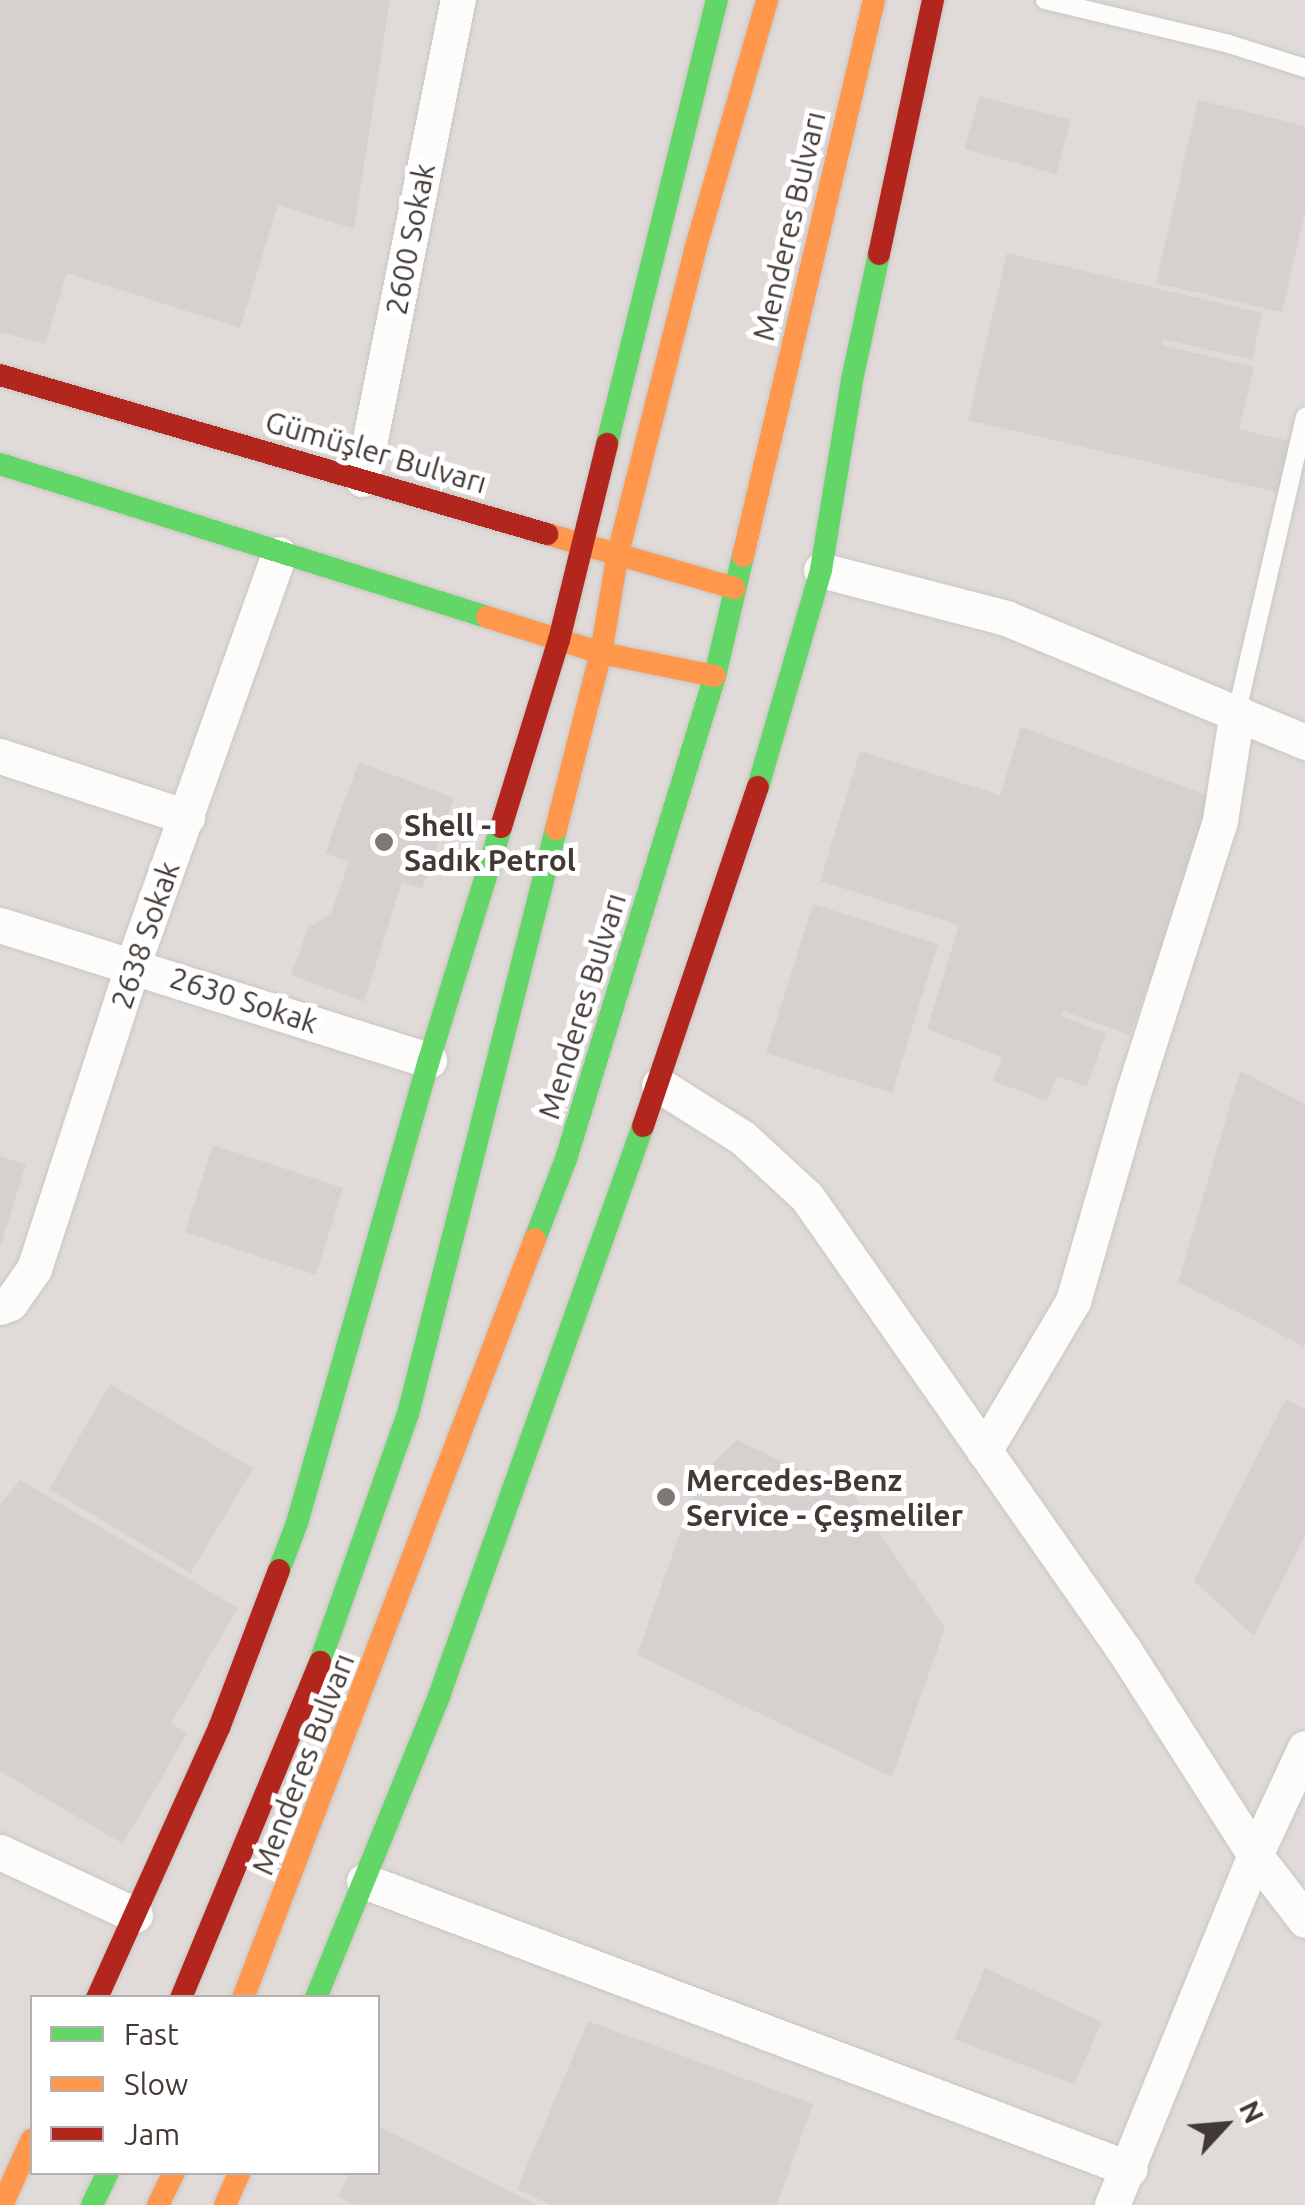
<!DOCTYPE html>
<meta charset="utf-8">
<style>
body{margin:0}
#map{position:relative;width:1305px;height:2205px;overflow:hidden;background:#eeeae7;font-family:Ubuntu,sans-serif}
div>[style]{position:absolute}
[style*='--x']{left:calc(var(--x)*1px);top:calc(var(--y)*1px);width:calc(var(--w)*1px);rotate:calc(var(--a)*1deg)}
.industrial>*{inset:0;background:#e0dbd8}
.building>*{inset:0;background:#d6d1ce}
.roads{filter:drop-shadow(0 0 2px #cac6c3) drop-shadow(0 0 2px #cac6c3)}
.lane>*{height:18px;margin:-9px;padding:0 9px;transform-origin:9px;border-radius:9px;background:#fcfcfb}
.street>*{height:35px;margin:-17.5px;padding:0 17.5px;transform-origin:17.5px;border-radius:17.5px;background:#fcfcfb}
.fast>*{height:22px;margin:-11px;padding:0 11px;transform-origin:11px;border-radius:11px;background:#63d668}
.slow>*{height:22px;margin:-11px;padding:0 11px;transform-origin:11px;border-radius:11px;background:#ff974d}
.jam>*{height:22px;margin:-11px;padding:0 11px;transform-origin:11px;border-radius:11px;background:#b3261e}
.dots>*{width:28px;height:28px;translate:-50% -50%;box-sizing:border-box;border:5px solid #fff;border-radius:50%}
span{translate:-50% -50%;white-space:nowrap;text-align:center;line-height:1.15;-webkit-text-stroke:10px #fff;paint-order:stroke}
.street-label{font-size:30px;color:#423934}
.poi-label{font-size:30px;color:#423934;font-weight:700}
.left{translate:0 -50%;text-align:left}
.legend{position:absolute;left:30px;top:1995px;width:350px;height:180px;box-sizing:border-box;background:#fff;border:2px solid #b3b0ae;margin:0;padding:12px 18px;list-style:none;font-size:30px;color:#423934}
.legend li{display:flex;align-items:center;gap:20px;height:50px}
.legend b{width:50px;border:2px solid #b3b0ae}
.north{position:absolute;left:1175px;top:2075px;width:100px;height:100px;-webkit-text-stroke:8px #fff;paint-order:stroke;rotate:64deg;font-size:28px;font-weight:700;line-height:40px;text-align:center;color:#423934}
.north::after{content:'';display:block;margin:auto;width:35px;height:45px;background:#423934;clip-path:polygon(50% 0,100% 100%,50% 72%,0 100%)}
</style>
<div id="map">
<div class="industrial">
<i style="clip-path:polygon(evenodd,0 0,1305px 0,1305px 2205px,0 2205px,0 0,32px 1998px,378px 1998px,378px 2172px,32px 2172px,32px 1998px)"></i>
</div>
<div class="building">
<i style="clip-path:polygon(0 0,390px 0,354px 229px,278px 205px,240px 328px,67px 273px,45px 344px,0 332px)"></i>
<i style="clip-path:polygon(979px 96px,1071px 120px,1056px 174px,965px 149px)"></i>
<i style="clip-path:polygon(1198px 100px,1305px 126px,1305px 212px,1282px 312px,1156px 283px)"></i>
<i style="clip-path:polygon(1007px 253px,1262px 313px,1252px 360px,1163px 339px,1162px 345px,1254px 367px,1239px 429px,1293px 442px,1281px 493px,968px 420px)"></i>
<i style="clip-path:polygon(1021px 727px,1215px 798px,1130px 1035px,1063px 1011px,1061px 1016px,1106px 1033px,1087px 1087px,1057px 1076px,1047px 1101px,993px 1081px,1002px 1057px,927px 1029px,959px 925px,820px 881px,860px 751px,1000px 795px)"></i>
<i style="clip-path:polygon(359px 762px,454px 798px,422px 889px,402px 882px,364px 1002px,291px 975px,308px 928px,331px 913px,349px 862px,325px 853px)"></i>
<i style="clip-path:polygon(813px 904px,938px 944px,892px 1093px,766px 1053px)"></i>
<i style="clip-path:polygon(1240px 1071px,1305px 1104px,1305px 1347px,1178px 1282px)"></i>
<i style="clip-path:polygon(213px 1145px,343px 1188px,316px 1275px,185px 1232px)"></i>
<i style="clip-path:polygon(0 1156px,26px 1164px,1px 1245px,0 1245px)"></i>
<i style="clip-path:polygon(110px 1384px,253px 1468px,191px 1573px,49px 1489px)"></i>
<i style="clip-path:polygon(1286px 1399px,1305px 1409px,1305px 1536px,1254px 1636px,1194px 1581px)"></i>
<i style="clip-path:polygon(737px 1440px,854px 1496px,945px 1628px,892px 1777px,637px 1655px,700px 1476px)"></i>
<i style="clip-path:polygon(20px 1480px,238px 1608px,171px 1723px,187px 1734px,123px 1844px,0 1771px,0 1504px)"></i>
<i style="clip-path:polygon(985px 1968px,1102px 2022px,1074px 2084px,954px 2039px)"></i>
<i style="clip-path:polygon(588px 2021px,813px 2104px,777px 2205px,551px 2205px,517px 2189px)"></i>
<i style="clip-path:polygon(378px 2126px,537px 2205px,355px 2205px,338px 2197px,350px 2172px,378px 2172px)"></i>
</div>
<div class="roads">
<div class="lane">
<i style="--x:1045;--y:0;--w:189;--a:13.4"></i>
<i style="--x:1229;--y:44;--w:80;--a:17.5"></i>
<i style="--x:1237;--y:711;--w:302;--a:-77"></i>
</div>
<div class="street">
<i style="--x:362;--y:479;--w:489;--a:-78.7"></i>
<i style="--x:821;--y:570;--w:191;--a:14.5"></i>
<i style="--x:1006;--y:618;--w:324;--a:22.5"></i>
<i style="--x:0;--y:756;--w:197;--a:18.1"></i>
<i style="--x:0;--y:925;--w:450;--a:17.5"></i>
<i style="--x:659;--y:1085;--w:99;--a:32.2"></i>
<i style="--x:743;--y:1138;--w:87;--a:42.7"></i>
<i style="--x:807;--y:1197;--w:553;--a:55.02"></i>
<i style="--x:1124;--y:1650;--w:243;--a:57.4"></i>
<i style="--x:1255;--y:1855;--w:82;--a:52.4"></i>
<i style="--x:0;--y:1307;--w:11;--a:-22"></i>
<i style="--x:10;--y:1303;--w:42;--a:-54.8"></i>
<i style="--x:34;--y:1269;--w:321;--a:-72"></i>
<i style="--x:133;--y:964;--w:435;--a:-70.4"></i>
<i style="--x:984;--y:1451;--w:174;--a:-59.3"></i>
<i style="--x:1073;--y:1301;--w:220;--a:-73.9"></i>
<i style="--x:1134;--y:1090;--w:283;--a:-72.3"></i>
<i style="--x:1220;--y:820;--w:110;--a:-81.1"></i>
<i style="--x:0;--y:1852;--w:149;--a:25"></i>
<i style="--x:364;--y:1881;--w:818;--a:20.61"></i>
<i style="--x:1112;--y:2205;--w:378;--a:-67.8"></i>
<i style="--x:1255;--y:1855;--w:118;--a:-65"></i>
</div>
<div class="fast">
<i style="--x:607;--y:444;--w:457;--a:-76.1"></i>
<i style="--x:0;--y:464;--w:510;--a:17.44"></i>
<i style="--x:758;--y:787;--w:226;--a:-73.8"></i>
<i style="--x:821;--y:570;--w:193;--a:-80.7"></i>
<i style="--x:852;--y:380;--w:129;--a:-77.9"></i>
<i style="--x:535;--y:1239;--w:86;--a:-68.8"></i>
<i style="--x:566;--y:1159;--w:505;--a:-72.86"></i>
<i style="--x:715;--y:676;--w:123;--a:-76.9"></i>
<i style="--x:279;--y:1570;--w:50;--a:-69"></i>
<i style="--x:297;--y:1523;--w:481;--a:-74.1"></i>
<i style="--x:429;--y:1060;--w:244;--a:-72.8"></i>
<i style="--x:320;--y:1662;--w:263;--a:-70.5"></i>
<i style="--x:408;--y:1414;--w:603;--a:-75.8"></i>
<i style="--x:316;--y:1998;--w:326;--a:-67.8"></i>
<i style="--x:439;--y:1696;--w:605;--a:-70.31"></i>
<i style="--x:92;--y:2205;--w:37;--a:-64"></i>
</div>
<div class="slow">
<i style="--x:547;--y:534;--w:195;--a:16.1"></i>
<i style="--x:743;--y:556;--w:571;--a:-76.74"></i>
<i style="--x:487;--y:617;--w:120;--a:17.5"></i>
<i style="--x:601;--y:653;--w:116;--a:11.4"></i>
<i style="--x:556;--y:829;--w:182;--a:-75.7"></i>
<i style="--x:601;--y:653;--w:101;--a:-80.4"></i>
<i style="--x:618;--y:553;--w:313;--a:-75.7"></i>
<i style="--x:695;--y:250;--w:260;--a:-73.9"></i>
<i style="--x:243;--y:1998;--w:813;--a:-68.96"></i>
<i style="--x:2;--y:2205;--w:72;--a:-65.6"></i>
<i style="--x:158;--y:2205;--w:37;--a:-64"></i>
<i style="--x:225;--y:2205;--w:36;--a:-66"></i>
</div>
<div class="jam">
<i style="--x:879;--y:254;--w:260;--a:-78"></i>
<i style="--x:0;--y:375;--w:570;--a:16.21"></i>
<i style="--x:501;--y:827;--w:196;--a:-72.8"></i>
<i style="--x:559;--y:640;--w:202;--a:-76.2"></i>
<i style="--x:643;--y:1126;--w:358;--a:-71.3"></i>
<i style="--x:97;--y:1998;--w:296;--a:-65.7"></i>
<i style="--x:219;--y:1728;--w:169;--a:-69.2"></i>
<i style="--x:181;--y:1998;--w:364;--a:-67.5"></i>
</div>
</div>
<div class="dots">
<i style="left:384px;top:842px;background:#7e7773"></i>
<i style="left:666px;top:1497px;background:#7e7773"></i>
</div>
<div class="street-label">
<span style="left:789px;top:226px;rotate:-77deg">Menderes Bulvarı</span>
<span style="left:410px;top:239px;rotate:-79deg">2600 Sokak</span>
<span style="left:376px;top:452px;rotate:16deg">Gümüşler Bulvarı</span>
<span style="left:145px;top:935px;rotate:-71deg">2638 Sokak</span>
<span style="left:244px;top:1000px;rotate:18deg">2630 Sokak</span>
<span style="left:582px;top:1006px;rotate:-73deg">Menderes Bulvarı</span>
<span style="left:303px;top:1764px;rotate:-69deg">Menderes Bulvarı</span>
</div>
<div class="poi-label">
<span class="left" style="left:404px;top:842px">Shell -<br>Sadık Petrol</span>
<span class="left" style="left:686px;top:1497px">Mercedes-Benz<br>Service - Çeşmeliler</span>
</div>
<ul class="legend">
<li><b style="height:12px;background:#63d668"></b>Fast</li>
<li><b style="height:12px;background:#ff974d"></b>Slow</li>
<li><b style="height:12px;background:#b3261e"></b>Jam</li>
</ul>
<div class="north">N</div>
</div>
